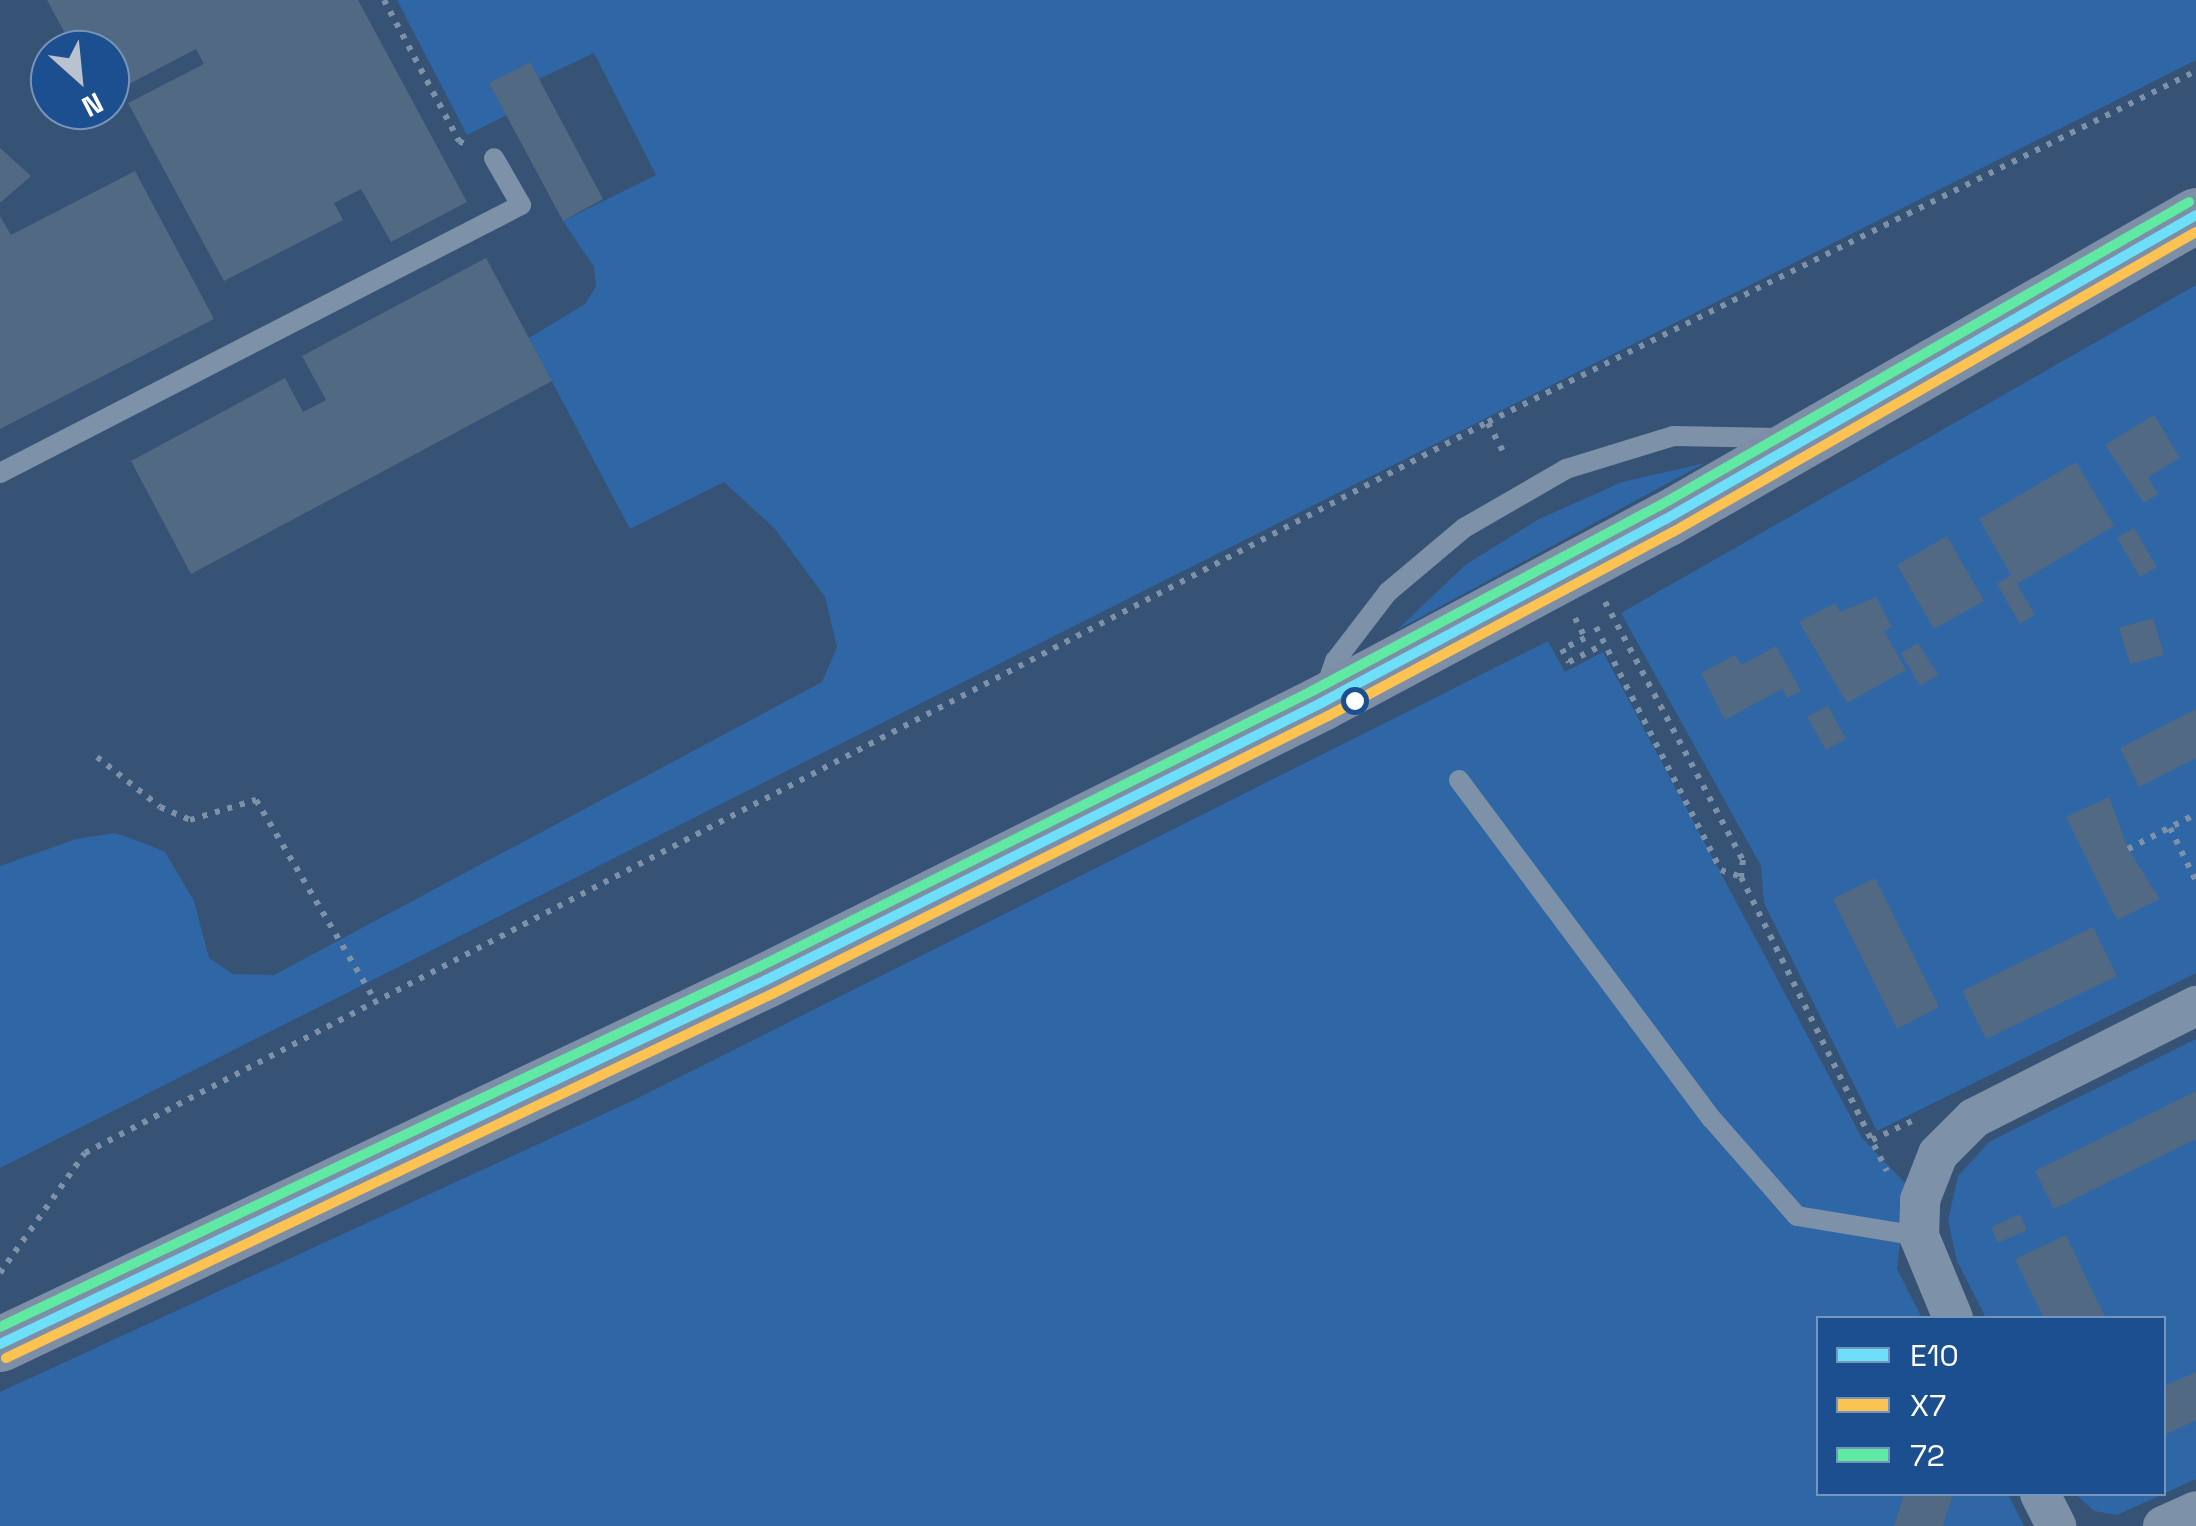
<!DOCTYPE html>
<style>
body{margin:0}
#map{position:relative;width:2196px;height:1526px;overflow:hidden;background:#365274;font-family:"Space Grotesk",sans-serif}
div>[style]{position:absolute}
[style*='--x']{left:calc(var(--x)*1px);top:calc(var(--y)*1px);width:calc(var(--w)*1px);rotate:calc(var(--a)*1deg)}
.green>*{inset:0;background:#2f66a5}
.building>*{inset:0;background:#526984}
.path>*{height:6px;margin-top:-3px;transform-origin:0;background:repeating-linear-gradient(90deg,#7d92a8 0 5px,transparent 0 13px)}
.service>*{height:20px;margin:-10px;padding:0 10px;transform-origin:10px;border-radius:10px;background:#7d92a8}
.minor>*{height:40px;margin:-20px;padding:0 20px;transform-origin:20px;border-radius:20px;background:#7d92a8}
.primary>*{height:55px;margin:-27.5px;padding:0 27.5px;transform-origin:27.5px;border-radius:27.5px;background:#7d8ea7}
.bus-1>*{height:10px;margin:-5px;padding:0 5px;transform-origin:5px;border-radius:5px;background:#6ddff8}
.bus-2>*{height:10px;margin:-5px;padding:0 5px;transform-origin:5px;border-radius:5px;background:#fdc352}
.bus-3>*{height:10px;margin:-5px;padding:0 5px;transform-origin:5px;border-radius:5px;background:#60e9a3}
.dots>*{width:28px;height:28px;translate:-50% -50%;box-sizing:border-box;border:5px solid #1b4f8f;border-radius:50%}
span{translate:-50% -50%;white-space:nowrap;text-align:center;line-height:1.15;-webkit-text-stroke:10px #1b4f8f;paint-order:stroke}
.legend{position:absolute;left:1816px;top:1316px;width:350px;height:180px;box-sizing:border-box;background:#1b4f8f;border:2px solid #7695bc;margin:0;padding:12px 18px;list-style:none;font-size:30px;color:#fff}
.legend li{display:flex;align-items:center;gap:20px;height:50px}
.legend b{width:50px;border:2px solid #7695bc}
.north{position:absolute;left:30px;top:30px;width:100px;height:100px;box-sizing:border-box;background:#1b4f8f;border:2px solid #7695bc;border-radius:50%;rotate:153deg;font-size:28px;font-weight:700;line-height:40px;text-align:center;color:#fff}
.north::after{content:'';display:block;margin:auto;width:35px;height:45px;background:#b9c2ce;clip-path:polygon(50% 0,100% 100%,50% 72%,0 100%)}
</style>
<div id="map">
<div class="green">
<i style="clip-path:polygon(397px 0,2196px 0,2196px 60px,0 1168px,0 866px,76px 839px,115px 833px,144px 843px,165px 852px,194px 901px,209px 958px,233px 974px,274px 975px,822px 682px,837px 647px,825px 597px,775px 529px,724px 482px,630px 529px,529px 338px,585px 304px,596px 286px,594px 267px,563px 221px,656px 175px,594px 53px,539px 79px,530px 62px,490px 83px,507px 115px,467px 135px)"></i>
<i style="clip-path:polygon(2196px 285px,2196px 973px,1877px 1131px,1764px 903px,1761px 866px,1621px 613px)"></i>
<i style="clip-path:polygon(1705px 463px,1397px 630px,1465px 565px,1539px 519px,1622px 482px)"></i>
<i style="clip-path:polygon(1548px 641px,1565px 672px,1603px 652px,1862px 1138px,1907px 1185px,1897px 1269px,1922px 1318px,1818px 1318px,1818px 1494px,2008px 1494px,2024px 1526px,0 1526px,0 1392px,634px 1100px)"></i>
<i style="clip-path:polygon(2196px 1039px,2196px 1479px,2117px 1515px,2094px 1511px,2075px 1494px,2164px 1494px,2164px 1318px,1986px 1318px,1957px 1261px,1948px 1221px,1958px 1176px,1989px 1142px)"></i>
</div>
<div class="building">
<i style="clip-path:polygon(47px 0,358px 0,467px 202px,391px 242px,361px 189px,334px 203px,343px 220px,224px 281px,128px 103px,204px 64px,196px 49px,110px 94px,110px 50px,74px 50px)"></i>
<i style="clip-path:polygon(530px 62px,603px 199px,563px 221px,489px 83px)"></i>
<i style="clip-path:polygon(0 148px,31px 176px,0 203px)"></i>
<i style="clip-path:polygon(135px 171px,214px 319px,0 429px,0 216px,11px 235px)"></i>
<i style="clip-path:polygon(486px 258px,552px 381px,191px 574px,131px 461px,285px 378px,303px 412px,326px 400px,302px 356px)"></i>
<i style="clip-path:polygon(2154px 415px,2180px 458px,2148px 477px,2158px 494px,2144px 503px,2105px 445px)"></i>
<i style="clip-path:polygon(2076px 462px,2114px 526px,2017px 584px,2035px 615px,2020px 624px,1997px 584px,2011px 575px,1979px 519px)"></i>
<i style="clip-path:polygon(2134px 528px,2157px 567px,2140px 577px,2117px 538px)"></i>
<i style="clip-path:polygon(1947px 536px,1984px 601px,1934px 629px,1897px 565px)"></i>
<i style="clip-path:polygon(1876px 597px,1892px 627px,1884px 631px,1906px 670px,1847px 703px,1799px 622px,1835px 603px,1840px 612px)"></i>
<i style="clip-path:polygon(2153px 618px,2164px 655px,2130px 664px,2119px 628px)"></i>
<i style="clip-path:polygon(1918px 643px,1938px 675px,1920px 686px,1901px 653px)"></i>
<i style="clip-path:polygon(1776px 646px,1801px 691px,1787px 698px,1782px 689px,1725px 720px,1701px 673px,1735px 655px,1741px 665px)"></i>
<i style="clip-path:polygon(1828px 706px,1846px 739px,1826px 750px,1807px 717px)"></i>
<i style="clip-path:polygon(2196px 709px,2196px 758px,2139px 787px,2120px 748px)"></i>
<i style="clip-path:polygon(2109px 797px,2128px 849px,2160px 899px,2117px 920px,2066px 817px)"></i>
<i style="clip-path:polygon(1875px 878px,1939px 1007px,1897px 1029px,1833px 899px)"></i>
<i style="clip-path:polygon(2093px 927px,2117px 976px,1986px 1039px,1962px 991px)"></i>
<i style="clip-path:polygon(2196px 1091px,2196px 1139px,2054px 1209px,2035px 1171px)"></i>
<i style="clip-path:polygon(2020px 1214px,2027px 1230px,1998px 1243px,1991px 1227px)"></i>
<i style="clip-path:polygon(2066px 1235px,2097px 1301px,2106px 1318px,2044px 1318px,2015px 1259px)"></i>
<i style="clip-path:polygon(2196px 1372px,2196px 1420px,2164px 1435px,2164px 1386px)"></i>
<i style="clip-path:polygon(1904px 1494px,1953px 1494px,1943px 1526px,1894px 1526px)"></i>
</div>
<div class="path">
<i style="--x:384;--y:0;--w:160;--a:62"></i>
<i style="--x:459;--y:141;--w:9;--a:27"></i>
<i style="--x:1488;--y:423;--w:38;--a:62"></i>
<i style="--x:1605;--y:602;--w:293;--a:61.9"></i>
<i style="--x:1743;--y:860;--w:17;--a:97"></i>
<i style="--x:1741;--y:877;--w:328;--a:63.6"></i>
<i style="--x:1575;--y:618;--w:22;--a:63"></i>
<i style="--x:1585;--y:638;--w:25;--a:154"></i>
<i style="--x:1562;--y:649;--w:15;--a:62"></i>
<i style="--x:1569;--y:662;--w:39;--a:-27"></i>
<i style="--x:1596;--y:627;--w:273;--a:62.8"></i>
<i style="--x:1721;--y:870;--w:21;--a:19"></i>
<i style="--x:97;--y:757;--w:80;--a:38.4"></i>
<i style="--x:160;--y:807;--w:33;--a:23"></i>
<i style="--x:190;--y:820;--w:69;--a:-16.9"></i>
<i style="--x:256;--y:800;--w:235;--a:59.3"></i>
<i style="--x:2170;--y:828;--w:59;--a:63.9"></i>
<i style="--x:2128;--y:849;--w:76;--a:-27.2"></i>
<i style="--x:1872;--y:1140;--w:44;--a:-25.4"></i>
<i style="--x:0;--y:1273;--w:147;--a:-54.7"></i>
<i style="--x:85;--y:1153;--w:1582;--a:-27.52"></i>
<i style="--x:1488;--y:422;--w:790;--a:-26.37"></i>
</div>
<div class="service">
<i style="--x:0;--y:473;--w:586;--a:-27.22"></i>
<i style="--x:521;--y:205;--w:54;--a:-119.9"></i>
<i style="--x:1326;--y:687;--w:28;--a:-71"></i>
<i style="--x:1335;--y:661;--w:87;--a:-52.5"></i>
<i style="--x:1388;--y:592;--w:99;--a:-40.1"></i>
<i style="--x:1464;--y:528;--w:118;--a:-30"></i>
<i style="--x:1566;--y:469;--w:112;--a:-17.1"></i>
<i style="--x:1673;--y:436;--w:107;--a:1.1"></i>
<i style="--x:1459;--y:780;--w:423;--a:53.3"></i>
<i style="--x:1712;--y:1119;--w:129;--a:48.8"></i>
<i style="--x:1797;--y:1216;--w:124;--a:9.3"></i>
</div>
<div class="minor">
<i style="--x:1953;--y:1318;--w:89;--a:-112.5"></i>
<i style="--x:1919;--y:1236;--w:36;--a:-88"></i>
<i style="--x:1920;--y:1200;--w:49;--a:-68.6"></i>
<i style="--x:1938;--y:1154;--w:51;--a:-45"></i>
<i style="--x:1974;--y:1118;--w:249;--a:-26.8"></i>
<i style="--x:2040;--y:1494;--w:36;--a:63"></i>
<i style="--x:2163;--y:1526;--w:36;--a:-24"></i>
</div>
<div class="primary">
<i style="--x:0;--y:1344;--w:848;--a:-25.42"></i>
<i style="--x:766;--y:980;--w:620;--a:-26.52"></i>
<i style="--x:1321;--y:703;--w:391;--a:-28.1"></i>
<i style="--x:1666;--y:519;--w:611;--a:-29.84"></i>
</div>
<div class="bus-1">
<i style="--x:0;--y:1344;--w:848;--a:-25.42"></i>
<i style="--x:766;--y:980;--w:620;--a:-26.52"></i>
<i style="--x:1321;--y:703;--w:391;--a:-28.1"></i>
<i style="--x:1666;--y:519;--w:611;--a:-29.84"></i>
</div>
<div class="bus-2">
<i style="--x:6;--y:1358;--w:848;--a:-25.42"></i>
<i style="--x:772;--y:994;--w:622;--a:-26.57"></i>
<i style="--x:1328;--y:716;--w:391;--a:-28.1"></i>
<i style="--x:1673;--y:532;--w:603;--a:-29.84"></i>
</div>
<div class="bus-3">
<i style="--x:0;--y:1327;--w:840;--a:-25.38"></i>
<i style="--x:759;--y:967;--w:620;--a:-26.52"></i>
<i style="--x:1314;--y:690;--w:391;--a:-28.1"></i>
<i style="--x:1659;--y:506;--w:611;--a:-29.84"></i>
</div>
<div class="dots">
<i style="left:1355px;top:701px;background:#fff"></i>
</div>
<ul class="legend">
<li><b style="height:12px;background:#6ddff8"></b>E10</li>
<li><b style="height:12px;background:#fdc352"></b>X7</li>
<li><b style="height:12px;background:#60e9a3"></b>72</li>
</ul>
<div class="north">N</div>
</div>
